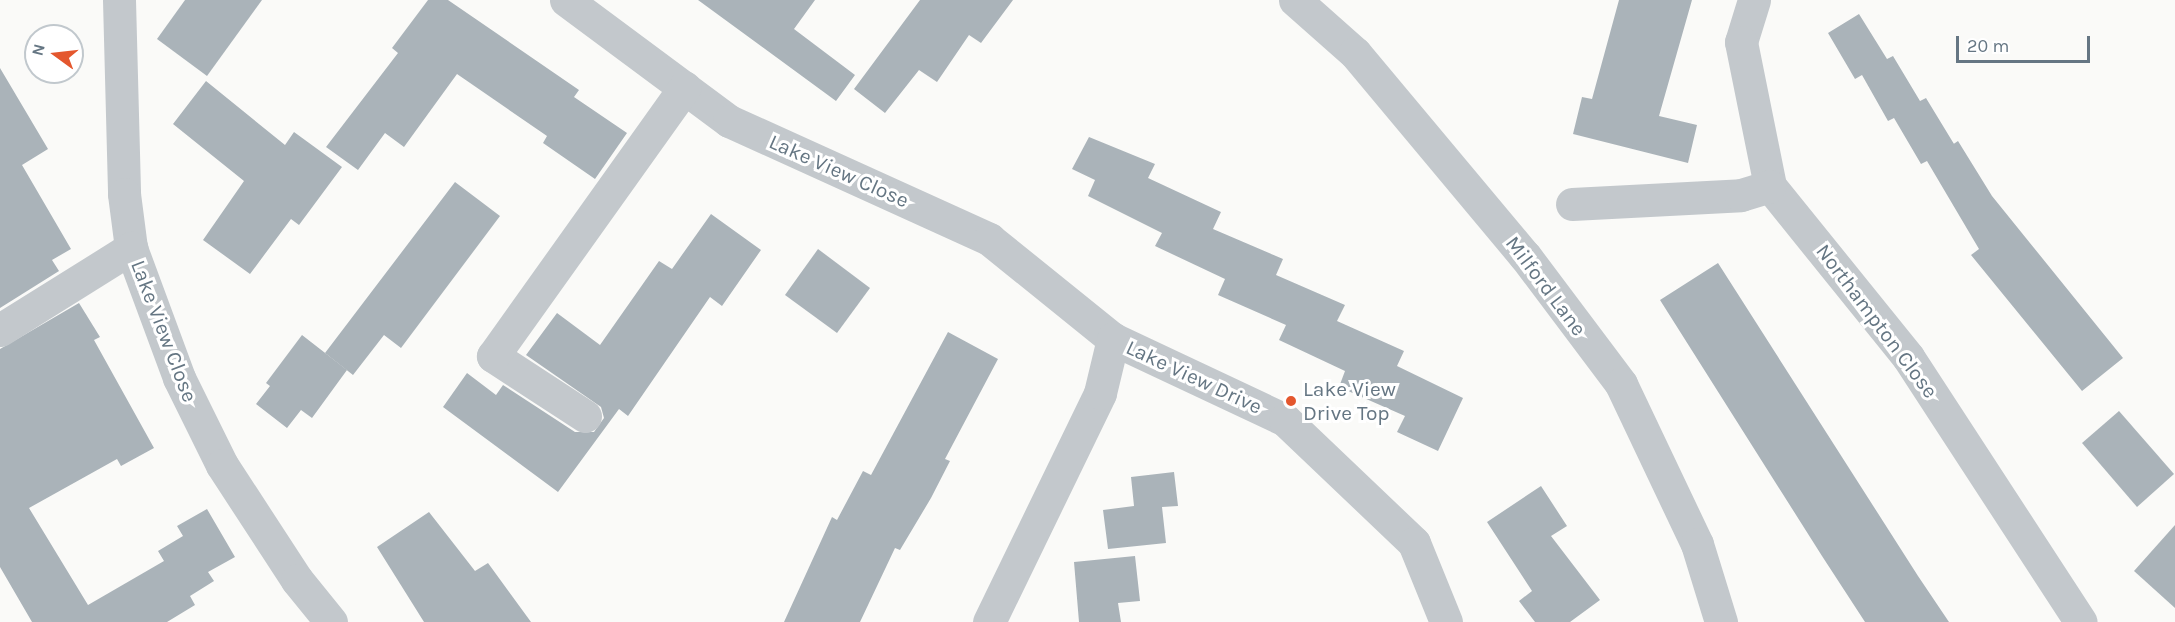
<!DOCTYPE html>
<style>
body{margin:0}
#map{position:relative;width:2175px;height:622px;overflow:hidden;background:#fafaf8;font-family:Karla,sans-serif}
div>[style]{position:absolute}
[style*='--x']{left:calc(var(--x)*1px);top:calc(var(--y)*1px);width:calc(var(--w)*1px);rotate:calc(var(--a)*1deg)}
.building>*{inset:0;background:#aab3b9}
.minor>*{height:33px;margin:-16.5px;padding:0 16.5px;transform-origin:16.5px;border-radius:16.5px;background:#c3c8cc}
.dots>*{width:16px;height:16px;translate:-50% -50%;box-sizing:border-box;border:3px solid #fff;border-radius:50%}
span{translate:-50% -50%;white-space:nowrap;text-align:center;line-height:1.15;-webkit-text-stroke:6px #fff;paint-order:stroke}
.street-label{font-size:21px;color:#657683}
.poi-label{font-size:21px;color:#657683}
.left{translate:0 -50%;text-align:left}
.north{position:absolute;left:24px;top:24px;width:60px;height:60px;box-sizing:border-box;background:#fff;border:2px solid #c1c8cd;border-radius:50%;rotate:285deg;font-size:16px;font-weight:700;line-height:24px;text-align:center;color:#657683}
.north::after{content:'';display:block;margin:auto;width:21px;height:27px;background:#e4572e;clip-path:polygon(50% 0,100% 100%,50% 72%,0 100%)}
.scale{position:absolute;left:1956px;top:36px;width:134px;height:27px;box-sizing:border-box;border:3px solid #657683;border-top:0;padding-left:8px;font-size:18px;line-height:21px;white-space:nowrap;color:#657683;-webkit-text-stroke:4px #fff;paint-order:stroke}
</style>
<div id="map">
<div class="building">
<i style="clip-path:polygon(185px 0,262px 0,207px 76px,157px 39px)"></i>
<i style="clip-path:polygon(428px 0,448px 0,579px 90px,574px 97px,627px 133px,595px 179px,543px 143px,547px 136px,457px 74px,404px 147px,385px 133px,358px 170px,326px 147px,398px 53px,392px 48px)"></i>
<i style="clip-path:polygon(698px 0,815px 0,794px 29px,855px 75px,836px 101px)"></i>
<i style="clip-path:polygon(920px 0,1013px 0,981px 43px,969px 35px,937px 82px,919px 70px,885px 113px,854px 89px)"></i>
<i style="clip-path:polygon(1619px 0,1692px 0,1659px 116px,1697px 125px,1688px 163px,1573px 134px,1582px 97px,1592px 99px)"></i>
<i style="clip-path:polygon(1859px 14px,1887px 59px,1893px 56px,1920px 101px,1926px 98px,1954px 144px,1949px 147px,1958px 141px,1992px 196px,2123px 358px,2082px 391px,1971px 255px,1979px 249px,1927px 161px,1921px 164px,1894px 118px,1888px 121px,1862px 75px,1855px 79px,1828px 33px)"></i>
<i style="clip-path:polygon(0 68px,48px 149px,22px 165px,71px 249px,52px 260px,59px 271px,0 308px)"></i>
<i style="clip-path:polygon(206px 81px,285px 145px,294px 132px,342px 167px,299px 225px,291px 219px,250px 274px,203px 240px,244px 181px,173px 124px)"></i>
<i style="clip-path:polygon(1089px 137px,1155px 164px,1148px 178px,1221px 212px,1213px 229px,1283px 259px,1276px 275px,1345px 305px,1337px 321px,1404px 351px,1397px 366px,1463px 398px,1438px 451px,1397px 432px,1405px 416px,1339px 387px,1345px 371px,1279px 340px,1286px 325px,1218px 295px,1225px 279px,1155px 246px,1162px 233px,1088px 196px,1095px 180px,1072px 169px)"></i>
<i style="clip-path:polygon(455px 182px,500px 216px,401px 348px,384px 335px,353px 375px,325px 353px)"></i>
<i style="clip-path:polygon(711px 214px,761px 250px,722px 306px,710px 297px,628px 416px,619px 409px,558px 492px,443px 407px,467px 373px,496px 395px,503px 385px,575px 432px,594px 432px,604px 418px,601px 407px,526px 355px,557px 313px,600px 345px,659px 261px,672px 269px)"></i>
<i style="clip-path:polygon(818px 249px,870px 288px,837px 333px,785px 295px)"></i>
<i style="clip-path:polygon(1718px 263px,1918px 576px,1949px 622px,1865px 622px,1822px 556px,1660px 300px)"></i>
<i style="clip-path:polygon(79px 303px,100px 337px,94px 340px,154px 448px,121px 466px,117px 459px,29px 508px,88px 605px,164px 561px,158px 551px,183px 536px,177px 526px,207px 509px,235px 557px,208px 572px,214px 581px,190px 596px,195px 605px,167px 622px,32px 622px,0 567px,0 349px)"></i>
<i style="clip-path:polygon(948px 332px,998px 359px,945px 459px,950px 461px,931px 498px,900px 550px,895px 548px,860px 622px,784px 622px,832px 517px,837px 520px,863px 471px,871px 475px)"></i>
<i style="clip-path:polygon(302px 335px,347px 370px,312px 418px,301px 410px,287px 428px,256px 404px,270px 386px,266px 383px)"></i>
<i style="clip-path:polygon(2119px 411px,2174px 474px,2137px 507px,2082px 443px)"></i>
<i style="clip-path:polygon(1174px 472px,1178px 506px,1162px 507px,1166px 543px,1108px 549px,1103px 510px,1134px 506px,1131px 477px)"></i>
<i style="clip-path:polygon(1541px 486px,1567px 526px,1551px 536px,1600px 600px,1570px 622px,1535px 622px,1519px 601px,1532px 591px,1487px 522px)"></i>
<i style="clip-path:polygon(429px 512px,475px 571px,488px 563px,531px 622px,424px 622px,377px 547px)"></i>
<i style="clip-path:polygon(2175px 525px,2175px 608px,2134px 571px)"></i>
<i style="clip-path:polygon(1135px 556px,1140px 601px,1118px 603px,1121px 622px,1079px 622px,1074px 562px)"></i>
</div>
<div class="minor">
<i style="--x:119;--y:0;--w:194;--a:88.5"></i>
<i style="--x:124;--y:194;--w:54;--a:82.6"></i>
<i style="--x:131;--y:248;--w:139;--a:69.7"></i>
<i style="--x:179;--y:378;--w:97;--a:63.7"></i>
<i style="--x:222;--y:465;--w:137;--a:56.9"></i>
<i style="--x:297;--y:580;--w:54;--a:51"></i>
<i style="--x:566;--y:0;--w:203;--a:36.6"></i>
<i style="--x:729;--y:121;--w:286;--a:24.4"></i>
<i style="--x:989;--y:239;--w:159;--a:38.9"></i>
<i style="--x:1113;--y:339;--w:190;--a:25.2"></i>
<i style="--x:1285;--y:420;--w:178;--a:43.6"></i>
<i style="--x:1414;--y:543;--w:85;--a:67.9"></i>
<i style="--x:1295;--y:0;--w:80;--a:41.5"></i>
<i style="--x:1355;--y:53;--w:265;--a:50.1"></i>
<i style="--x:1525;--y:256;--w:160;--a:53.1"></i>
<i style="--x:1621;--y:384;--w:177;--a:64.6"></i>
<i style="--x:1697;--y:544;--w:82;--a:72.9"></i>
<i style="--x:1754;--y:0;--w:44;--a:107.2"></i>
<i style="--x:1741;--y:42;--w:147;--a:78.6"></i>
<i style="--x:1770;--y:186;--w:220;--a:51.1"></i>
<i style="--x:1908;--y:357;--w:316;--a:56.9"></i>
<i style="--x:1572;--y:204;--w:169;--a:-3"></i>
<i style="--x:1741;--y:195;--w:30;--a:-17"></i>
<i style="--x:0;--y:330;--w:155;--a:-32"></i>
<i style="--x:585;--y:416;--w:110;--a:-146.9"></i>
<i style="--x:493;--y:356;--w:330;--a:-54.5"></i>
<i style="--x:989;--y:622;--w:254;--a:-64.1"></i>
<i style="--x:1100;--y:393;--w:56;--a:-76.5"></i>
</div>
<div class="dots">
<i style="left:1291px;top:401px;background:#e4572e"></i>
</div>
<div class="street-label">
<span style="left:839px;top:171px;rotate:24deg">Lake View Close</span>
<span style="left:1546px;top:286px;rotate:53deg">Milford Lane</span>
<span style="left:1877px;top:321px;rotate:53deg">Northampton Close</span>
<span style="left:164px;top:331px;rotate:69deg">Lake View Close</span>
<span style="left:1194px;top:377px;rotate:25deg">Lake View Drive</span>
</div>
<div class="poi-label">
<span class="left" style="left:1303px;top:401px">Lake View<br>Drive Top</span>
</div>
<div class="north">N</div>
<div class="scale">20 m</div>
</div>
